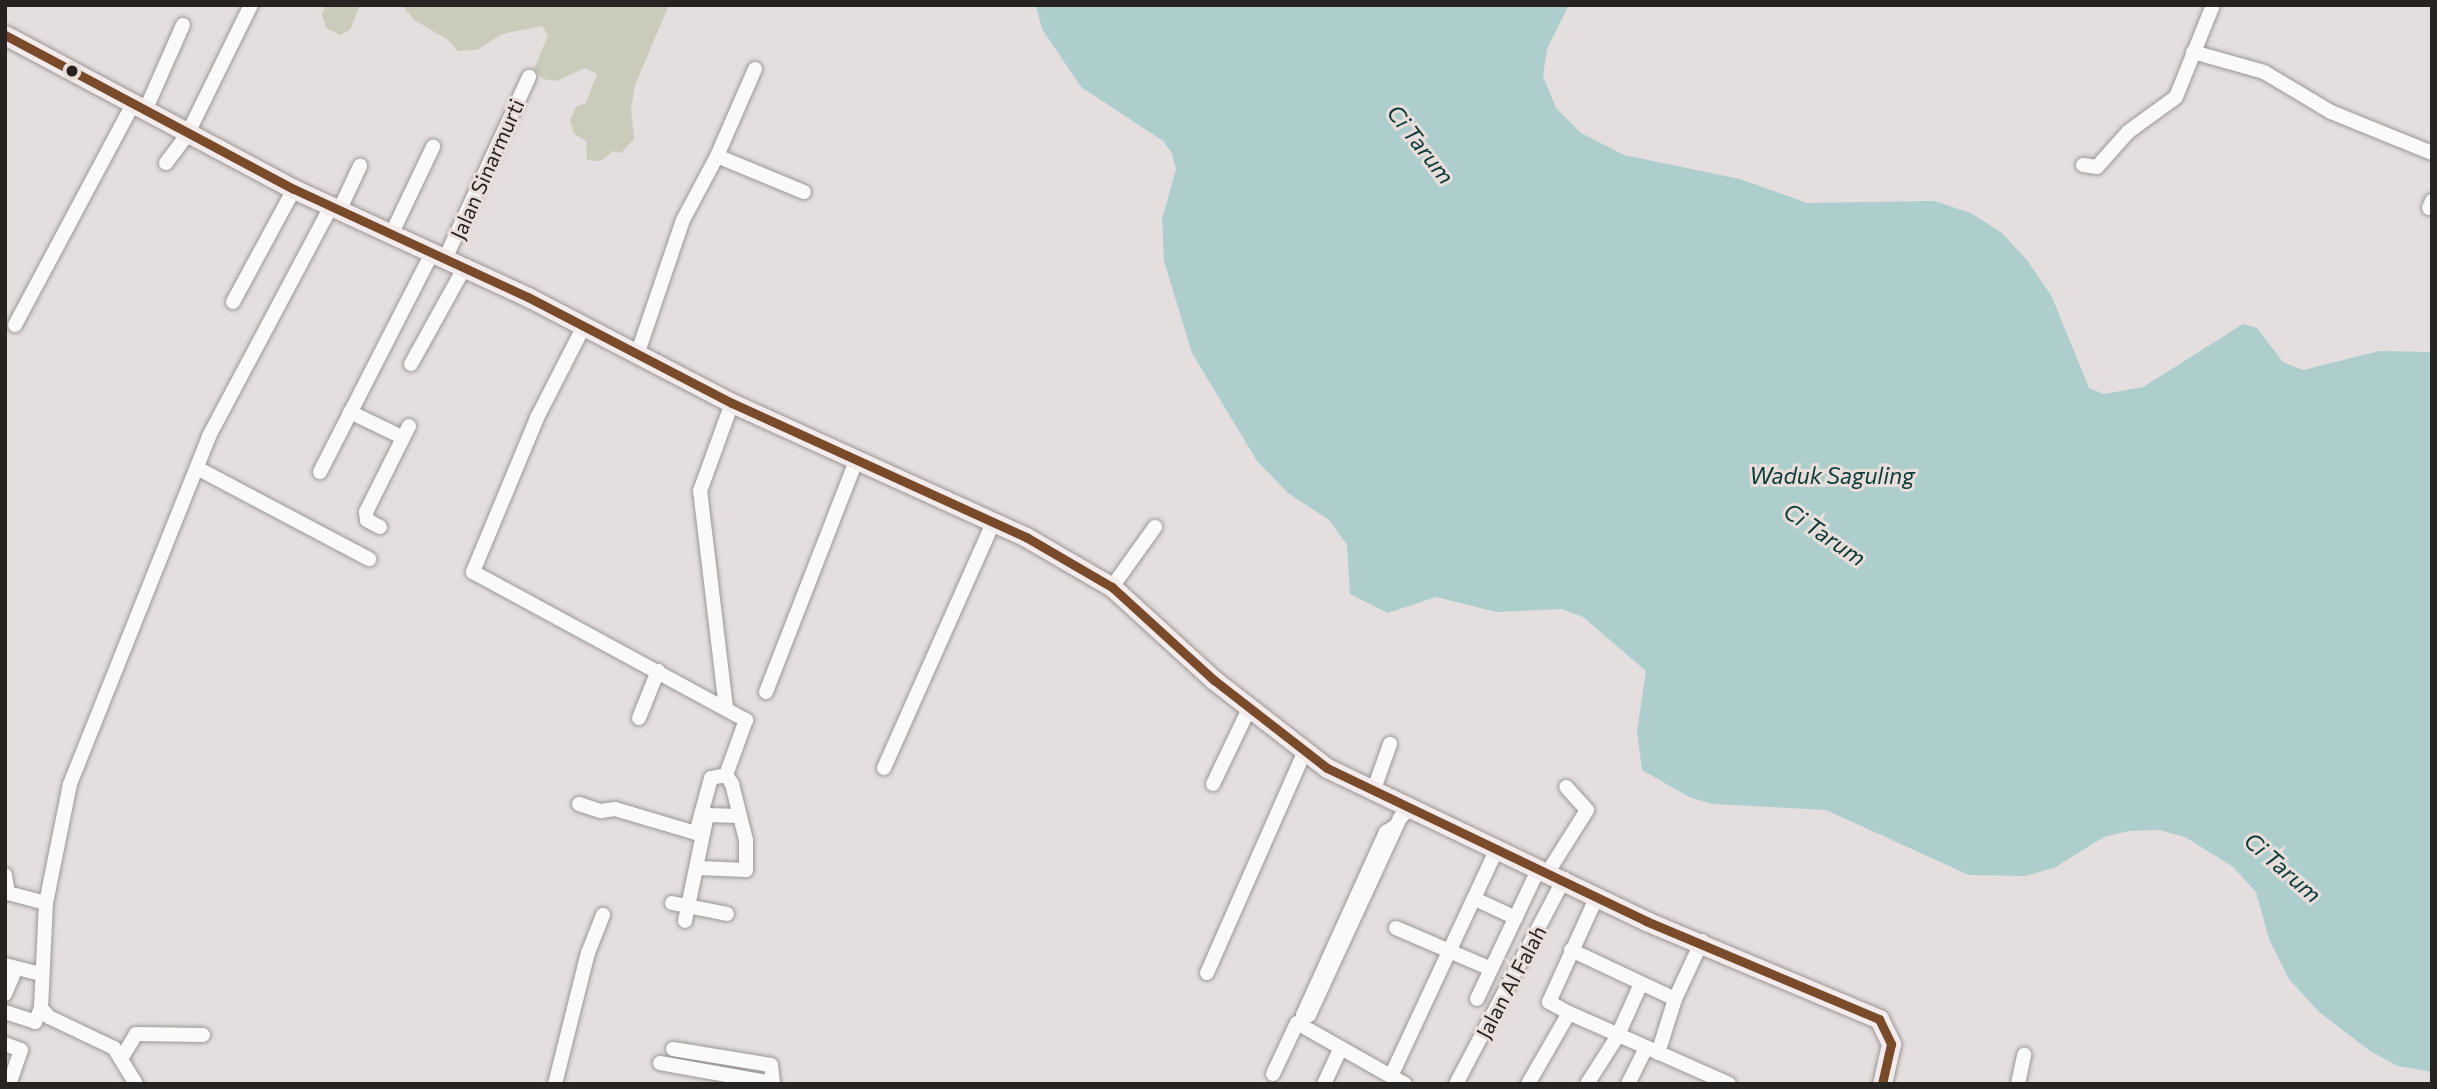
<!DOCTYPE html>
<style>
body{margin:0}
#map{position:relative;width:2437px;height:1089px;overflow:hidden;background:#e4dfde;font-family:Commissioner,sans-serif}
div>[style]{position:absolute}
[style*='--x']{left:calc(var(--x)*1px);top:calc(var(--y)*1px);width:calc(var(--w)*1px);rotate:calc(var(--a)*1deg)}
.green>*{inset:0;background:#cacbba}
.water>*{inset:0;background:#aecece}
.roads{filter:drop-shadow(0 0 2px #9b9796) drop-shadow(0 0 2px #9b9796)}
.minor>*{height:14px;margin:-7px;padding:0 7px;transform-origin:7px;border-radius:7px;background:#fbfafa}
.highway>*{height:19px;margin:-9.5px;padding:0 9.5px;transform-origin:9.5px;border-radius:9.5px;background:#f3ebec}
.bus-1>*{height:9px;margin:-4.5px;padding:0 4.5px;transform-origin:4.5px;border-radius:4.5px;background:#7a4b2a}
.dots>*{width:19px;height:19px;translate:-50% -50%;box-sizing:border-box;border:4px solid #e8deda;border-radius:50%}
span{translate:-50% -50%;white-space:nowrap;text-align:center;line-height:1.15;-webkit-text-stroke:6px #e8deda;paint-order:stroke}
.street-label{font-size:21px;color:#262321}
.water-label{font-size:23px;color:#0d3b3c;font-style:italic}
.frame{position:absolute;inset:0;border:7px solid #262321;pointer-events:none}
</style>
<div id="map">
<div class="green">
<i style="clip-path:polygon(326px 5px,360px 5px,350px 30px,340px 35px,326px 28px,322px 14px)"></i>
<i style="clip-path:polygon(402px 5px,669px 5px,635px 85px,631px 109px,634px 139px,621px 153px,613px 151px,601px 161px,587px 160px,586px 141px,574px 134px,570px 120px,576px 107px,586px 103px,597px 74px,585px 68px,556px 81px,543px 79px,534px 69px,548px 35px,542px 26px,502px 34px,477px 50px,458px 51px,447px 39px,414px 20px)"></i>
</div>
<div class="water">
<i style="clip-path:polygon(1036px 5px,1569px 5px,1547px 49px,1543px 76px,1556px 108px,1581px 133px,1624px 155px,1740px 179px,1807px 203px,1934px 201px,1971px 213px,2002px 233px,2027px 260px,2052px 297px,2089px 388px,2104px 394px,2143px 387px,2243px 324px,2257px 328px,2283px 362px,2303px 370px,2379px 351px,2432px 352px,2432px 1072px,2398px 1066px,2370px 1051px,2318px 1011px,2289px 979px,2269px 939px,2256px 892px,2232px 866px,2185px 837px,2159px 830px,2129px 831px,2104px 837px,2054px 868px,2025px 876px,1969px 875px,1826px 810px,1712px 804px,1689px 797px,1642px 770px,1637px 731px,1646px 671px,1583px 617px,1562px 609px,1497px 612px,1436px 597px,1388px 613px,1350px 594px,1347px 545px,1329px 520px,1288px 493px,1257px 461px,1192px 353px,1164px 261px,1162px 219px,1176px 169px,1172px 153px,1163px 141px,1081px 87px,1042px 29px)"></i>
</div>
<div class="roads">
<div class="minor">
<i style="--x:2193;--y:52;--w:74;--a:15.7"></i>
<i style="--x:2264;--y:72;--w:78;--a:30.8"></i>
<i style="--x:2331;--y:112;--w:109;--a:22.1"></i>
<i style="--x:755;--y:69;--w:95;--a:113.6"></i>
<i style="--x:717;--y:156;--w:94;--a:22.5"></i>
<i style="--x:145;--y:111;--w:94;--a:-66.2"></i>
<i style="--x:166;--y:163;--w:35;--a:-53"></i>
<i style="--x:187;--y:135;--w:145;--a:-63.8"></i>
<i style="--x:2083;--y:165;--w:14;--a:8"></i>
<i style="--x:2097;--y:167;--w:47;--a:-48.5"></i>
<i style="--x:2128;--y:132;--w:59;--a:-36.1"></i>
<i style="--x:2176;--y:97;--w:99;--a:-68.1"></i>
<i style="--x:2429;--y:208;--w:8;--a:-67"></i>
<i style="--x:339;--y:211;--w:50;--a:-65"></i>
<i style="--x:391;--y:235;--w:98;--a:-64.5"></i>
<i style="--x:444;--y:261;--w:203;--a:-65.2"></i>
<i style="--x:233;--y:302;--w:128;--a:-61.6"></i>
<i style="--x:15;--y:325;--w:251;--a:-61.9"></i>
<i style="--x:584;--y:326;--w:103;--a:117.1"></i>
<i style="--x:537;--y:418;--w:167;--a:112.6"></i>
<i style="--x:473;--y:572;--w:311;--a:28.5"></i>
<i style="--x:746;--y:720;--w:59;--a:110"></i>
<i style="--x:638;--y:352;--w:139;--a:-71.2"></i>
<i style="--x:683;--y:220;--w:72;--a:-62"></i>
<i style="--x:411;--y:364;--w:107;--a:-61"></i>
<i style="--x:350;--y:412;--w:58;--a:25.7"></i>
<i style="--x:197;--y:468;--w:195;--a:27.9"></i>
<i style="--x:320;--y:472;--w:244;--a:-62.9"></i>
<i style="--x:380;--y:527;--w:15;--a:-152"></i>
<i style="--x:367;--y:520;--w:8;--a:-97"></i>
<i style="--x:366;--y:512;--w:96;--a:-63.4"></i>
<i style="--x:1112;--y:587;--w:74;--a:-54.4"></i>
<i style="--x:766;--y:692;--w:250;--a:-68.7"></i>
<i style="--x:726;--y:708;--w:219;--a:-96.8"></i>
<i style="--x:700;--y:491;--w:94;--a:-70"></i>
<i style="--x:639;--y:718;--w:51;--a:-68"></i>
<i style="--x:884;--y:768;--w:270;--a:-66"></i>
<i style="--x:1213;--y:784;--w:83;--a:-64.4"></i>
<i style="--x:1374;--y:789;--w:48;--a:-70.4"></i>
<i style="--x:579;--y:804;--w:23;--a:18"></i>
<i style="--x:601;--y:811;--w:14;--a:-8"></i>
<i style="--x:615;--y:809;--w:84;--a:16.5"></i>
<i style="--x:696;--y:833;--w:57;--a:-74.7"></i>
<i style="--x:711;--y:778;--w:15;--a:-11"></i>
<i style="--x:726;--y:775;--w:11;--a:56"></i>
<i style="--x:732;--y:784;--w:58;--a:76"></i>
<i style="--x:746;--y:840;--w:30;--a:90"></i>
<i style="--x:746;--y:870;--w:48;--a:-177.6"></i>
<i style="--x:1396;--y:826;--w:12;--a:149"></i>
<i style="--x:1386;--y:832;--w:201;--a:114.4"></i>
<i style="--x:1303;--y:1015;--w:6;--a:0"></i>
<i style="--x:1309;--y:1015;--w:217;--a:-65.2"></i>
<i style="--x:1400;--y:818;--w:16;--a:-45"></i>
<i style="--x:1548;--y:872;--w:73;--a:-57.8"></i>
<i style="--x:1587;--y:810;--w:31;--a:-132"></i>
<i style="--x:5;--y:875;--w:18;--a:81"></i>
<i style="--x:8;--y:893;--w:39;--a:15"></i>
<i style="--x:1475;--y:899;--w:45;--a:24.9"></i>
<i style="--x:672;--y:903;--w:56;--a:11.3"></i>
<i style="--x:685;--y:921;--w:108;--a:-78.3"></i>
<i style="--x:707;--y:815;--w:32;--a:2"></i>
<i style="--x:1396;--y:928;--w:103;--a:23.3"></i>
<i style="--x:1571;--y:950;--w:115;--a:25.2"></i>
<i style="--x:5;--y:965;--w:37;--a:14"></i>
<i style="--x:1207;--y:973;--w:240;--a:-66.2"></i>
<i style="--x:5;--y:994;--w:28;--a:-67"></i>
<i style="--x:1477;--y:999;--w:145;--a:-64.7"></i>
<i style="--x:5;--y:1012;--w:32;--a:18"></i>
<i style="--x:35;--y:1022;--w:15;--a:-67"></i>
<i style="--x:1569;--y:1013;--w:175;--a:23.9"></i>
<i style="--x:5;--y:1044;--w:17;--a:21"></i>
<i style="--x:21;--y:1050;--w:36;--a:109"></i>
<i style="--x:673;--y:1049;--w:99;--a:9.3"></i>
<i style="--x:771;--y:1065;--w:19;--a:84"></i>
<i style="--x:1658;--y:1053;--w:57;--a:-72.5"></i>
<i style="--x:1675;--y:999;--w:64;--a:-65"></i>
<i style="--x:121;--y:1059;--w:29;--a:-59"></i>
<i style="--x:136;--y:1034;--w:67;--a:0.9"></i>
<i style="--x:660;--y:1063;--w:114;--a:10.1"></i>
<i style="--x:1273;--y:1074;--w:56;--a:-64.8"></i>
<i style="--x:1297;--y:1023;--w:124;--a:29.5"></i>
<i style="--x:1391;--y:1076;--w:251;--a:-65"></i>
<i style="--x:136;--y:1084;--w:42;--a:-121.4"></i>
<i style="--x:114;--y:1048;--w:72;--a:-154.5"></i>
<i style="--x:49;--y:1017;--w:12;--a:-132"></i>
<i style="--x:41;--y:1008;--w:105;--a:-87.3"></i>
<i style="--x:46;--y:903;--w:121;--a:-78.6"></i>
<i style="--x:70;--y:784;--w:375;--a:-68.2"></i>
<i style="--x:209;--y:436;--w:259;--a:-62"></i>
<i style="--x:555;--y:1084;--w:135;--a:-75.9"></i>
<i style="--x:588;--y:953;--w:41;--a:-68.5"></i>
<i style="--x:1324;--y:1084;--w:38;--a:-65"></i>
<i style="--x:1456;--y:1084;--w:232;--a:-62.2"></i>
<i style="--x:1528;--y:1084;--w:82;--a:-60"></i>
<i style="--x:1569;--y:1013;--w:23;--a:-151"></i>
<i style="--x:1549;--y:1002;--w:116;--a:-65.6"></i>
<i style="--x:1587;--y:1084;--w:56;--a:-57.4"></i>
<i style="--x:1617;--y:1037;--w:56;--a:-65.7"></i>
<i style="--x:1628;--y:1084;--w:40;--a:-63.4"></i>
<i style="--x:2018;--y:1084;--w:30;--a:-78"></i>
</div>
<div class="highway">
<i style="--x:5;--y:35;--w:327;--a:28.1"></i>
<i style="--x:294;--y:189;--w:258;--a:24.8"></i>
<i style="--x:528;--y:297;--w:230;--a:27.5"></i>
<i style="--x:732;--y:403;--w:323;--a:24.5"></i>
<i style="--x:1026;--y:537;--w:99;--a:30.2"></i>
<i style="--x:1112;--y:587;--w:138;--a:42.4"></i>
<i style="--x:1214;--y:680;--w:143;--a:37.9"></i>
<i style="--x:1327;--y:768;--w:354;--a:25.6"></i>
<i style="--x:1646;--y:921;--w:253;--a:22.8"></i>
<i style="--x:1879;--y:1019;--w:28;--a:64"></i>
<i style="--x:1891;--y:1044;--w:41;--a:102.7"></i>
</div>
</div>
<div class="bus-1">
<i style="--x:5;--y:35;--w:327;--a:28.1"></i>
<i style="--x:294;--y:189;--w:258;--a:24.8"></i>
<i style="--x:528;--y:297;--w:230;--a:27.5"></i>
<i style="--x:732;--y:403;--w:323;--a:24.5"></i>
<i style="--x:1026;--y:537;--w:99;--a:30.2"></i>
<i style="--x:1112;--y:587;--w:138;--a:42.4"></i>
<i style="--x:1214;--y:680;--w:143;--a:37.9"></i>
<i style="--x:1327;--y:768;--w:354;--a:25.6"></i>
<i style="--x:1646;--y:921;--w:253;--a:22.8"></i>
<i style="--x:1879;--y:1019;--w:28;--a:64"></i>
<i style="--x:1891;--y:1044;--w:41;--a:102.7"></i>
</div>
<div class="dots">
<i style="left:72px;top:71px;background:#262321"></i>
</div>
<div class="street-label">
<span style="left:487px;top:169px;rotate:-66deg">Jalan Sinarmurti</span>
<span style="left:1511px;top:982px;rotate:-62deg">Jalan Al Falah</span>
</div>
<div class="water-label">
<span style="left:1421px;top:144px;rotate:52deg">Ci Tarum</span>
<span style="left:1832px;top:475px">Waduk Saguling</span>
<span style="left:1825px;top:534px;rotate:34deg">Ci Tarum</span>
<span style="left:2283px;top:867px;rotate:41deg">Ci Tarum</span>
</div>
<div class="frame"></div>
</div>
